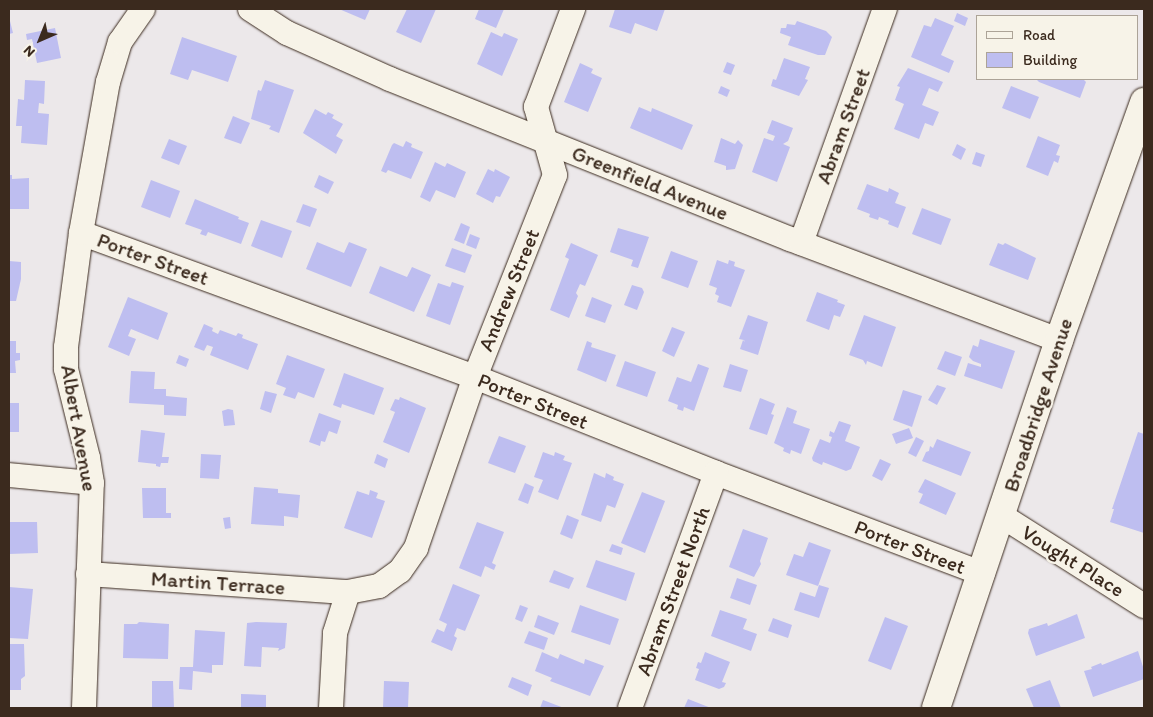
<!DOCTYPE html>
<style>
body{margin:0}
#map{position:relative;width:1153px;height:717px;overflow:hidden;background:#ece8ea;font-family:Itim,sans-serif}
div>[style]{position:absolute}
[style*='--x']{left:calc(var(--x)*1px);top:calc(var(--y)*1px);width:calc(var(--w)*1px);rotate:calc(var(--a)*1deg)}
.building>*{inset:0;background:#bebef0}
.roads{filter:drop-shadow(0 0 1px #3b2a1e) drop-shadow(0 0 1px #3b2a1e)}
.street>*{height:24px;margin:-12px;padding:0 12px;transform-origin:12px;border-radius:12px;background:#f7f3e8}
.secondary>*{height:28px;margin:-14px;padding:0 14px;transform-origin:14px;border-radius:14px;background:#f7f3e8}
span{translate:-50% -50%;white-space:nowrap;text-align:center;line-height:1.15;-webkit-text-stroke:4.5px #f7f3e8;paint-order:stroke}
.street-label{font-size:21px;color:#3b2a1e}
.frame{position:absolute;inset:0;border:10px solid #3b2a1e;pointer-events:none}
.legend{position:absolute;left:976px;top:15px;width:162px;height:65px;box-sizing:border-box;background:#f7f3e8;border:1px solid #aca397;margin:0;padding:6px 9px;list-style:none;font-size:15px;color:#3b2a1e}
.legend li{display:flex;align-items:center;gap:10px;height:25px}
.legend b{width:25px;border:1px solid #aca397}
.north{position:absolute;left:15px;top:15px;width:50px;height:50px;-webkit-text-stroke:4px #f7f3e8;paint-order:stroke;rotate:224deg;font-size:14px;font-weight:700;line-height:20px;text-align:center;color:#3b2a1e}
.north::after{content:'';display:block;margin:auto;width:18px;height:22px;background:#3b2a1e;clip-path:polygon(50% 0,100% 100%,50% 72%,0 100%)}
</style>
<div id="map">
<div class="building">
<i style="clip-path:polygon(339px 9px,370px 9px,365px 20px)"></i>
<i style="clip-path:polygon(407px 9px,436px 9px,421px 43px,396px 32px)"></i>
<i style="clip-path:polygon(479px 9px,504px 9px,496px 28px,475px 19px)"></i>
<i style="clip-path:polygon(615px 9px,665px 9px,657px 31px,635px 23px,631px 34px,609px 27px)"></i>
<i style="clip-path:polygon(957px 13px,968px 18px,965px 26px,954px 21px)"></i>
<i style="clip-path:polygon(9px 17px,13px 33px,9px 34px)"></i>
<i style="clip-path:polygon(935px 18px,954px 26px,941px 55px,954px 61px,949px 73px,911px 57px,924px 25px,931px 27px)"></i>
<i style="clip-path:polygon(797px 21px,826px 31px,832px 37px,825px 55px,818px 55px,788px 45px,791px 37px,780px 33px,781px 28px,786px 28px,787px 24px,795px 25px)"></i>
<i style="clip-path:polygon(55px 28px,61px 58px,37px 63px,32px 39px,27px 40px,26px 34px)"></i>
<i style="clip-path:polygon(491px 32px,502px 37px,504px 33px,518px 39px,502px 76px,477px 64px)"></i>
<i style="clip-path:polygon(182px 37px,237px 56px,228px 82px,192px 70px,188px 80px,170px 74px)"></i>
<i style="clip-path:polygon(784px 58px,810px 67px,805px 79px,808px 80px,799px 96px,771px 86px,773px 79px,776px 80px)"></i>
<i style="clip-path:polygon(727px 62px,735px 65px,731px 75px,723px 72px)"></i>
<i style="clip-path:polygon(580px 63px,593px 69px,591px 73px,602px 78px,588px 112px,564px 102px)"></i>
<i style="clip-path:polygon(908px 68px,943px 82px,938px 92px,929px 88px,922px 105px,939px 112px,933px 126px,925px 123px,919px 139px,894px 129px,904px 104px,895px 100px,900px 87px,897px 86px)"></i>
<i style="clip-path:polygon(1036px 79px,1083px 79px,1086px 82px,1080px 98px,1039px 82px)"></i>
<i style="clip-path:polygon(25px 80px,45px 81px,44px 104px,39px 103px,38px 113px,49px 114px,47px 145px,21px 143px,22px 126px,16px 126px,18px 99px,24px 100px)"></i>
<i style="clip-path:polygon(265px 80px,294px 90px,279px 133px,269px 129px,271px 126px,251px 119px,258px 90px,261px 91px)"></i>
<i style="clip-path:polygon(721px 86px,730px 90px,727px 97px,718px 93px)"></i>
<i style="clip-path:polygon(1011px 86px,1039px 97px,1030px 119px,1002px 108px)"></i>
<i style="clip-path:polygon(639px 107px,651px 112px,652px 108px,693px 125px,682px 150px,630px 128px)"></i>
<i style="clip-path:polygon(315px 109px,326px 115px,328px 112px,334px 115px,332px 118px,343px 124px,336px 136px,343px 140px,336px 154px,303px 133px)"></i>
<i style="clip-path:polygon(233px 116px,250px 123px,241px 144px,224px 138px)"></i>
<i style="clip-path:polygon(772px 120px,793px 128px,788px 141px,783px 144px,790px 147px,777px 182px,752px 172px,764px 138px,773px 141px,775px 136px,767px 133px)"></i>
<i style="clip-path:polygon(1038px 136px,1060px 145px,1056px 155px,1060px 156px,1058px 163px,1054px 161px,1048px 176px,1026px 167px)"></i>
<i style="clip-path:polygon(721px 138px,735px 144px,738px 140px,743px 145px,735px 169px,726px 170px,726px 166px,714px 162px)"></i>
<i style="clip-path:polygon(169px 139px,187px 146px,179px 165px,161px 158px)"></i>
<i style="clip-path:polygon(406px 141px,412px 144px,411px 147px,423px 152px,411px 179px,388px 170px,386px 173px,381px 171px,392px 145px,394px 143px,403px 147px)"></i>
<i style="clip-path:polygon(957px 144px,966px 149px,961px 160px,952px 155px)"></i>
<i style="clip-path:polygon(976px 152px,985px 155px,981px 167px,972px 164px)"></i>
<i style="clip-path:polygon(435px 162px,445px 167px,447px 163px,466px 172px,455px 198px,436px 190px,430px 202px,420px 197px)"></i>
<i style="clip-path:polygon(488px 169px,494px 172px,495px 169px,510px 177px,500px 197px,496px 196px,493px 203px,476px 194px)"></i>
<i style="clip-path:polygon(9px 175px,12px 175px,12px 179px,29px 178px,29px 209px,9px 209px)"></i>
<i style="clip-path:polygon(319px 175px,334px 182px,328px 194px,314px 187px)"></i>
<i style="clip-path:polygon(151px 180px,180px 191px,170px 218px,141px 207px)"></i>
<i style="clip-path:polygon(867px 184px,888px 192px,889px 188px,899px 193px,895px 203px,906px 207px,898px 228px,888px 224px,889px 221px,879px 217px,878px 220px,869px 217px,870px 214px,857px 209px)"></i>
<i style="clip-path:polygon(195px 199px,239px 217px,238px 219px,249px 223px,241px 244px,208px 232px,206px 236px,200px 234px,202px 230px,185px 224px)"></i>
<i style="clip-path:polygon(303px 204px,317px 209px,310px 227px,296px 222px)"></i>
<i style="clip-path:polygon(922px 208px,951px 219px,941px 245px,912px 234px)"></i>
<i style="clip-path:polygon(261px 220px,292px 231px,282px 258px,251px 246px)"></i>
<i style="clip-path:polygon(461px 223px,470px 227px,464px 244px,454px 240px)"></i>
<i style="clip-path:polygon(618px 228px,649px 237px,638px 268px,631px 266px,633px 260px,610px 252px)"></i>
<i style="clip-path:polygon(470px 234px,480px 238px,476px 249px,466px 245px)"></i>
<i style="clip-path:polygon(317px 242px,344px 253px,349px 242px,367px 249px,351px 287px,306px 269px)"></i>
<i style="clip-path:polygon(571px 243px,598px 255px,585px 286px,580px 284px,576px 293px,578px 296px,569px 318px,550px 310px,569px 259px,565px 257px)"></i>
<i style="clip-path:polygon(998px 243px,1003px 245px,1005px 243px,1036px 258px,1028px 280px,989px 265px)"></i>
<i style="clip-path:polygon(452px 248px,472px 255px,465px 273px,445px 266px)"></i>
<i style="clip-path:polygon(671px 251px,698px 261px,688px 288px,661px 278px)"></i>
<i style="clip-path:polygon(717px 260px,728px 264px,729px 260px,735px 262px,734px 266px,745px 270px,731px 307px,717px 302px,719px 296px,715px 294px,717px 288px,709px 285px)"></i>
<i style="clip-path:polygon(9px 261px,21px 262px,21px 279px,16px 301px,9px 301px)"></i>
<i style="clip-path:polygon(380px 266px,407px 277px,412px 267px,431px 275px,414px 312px,369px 293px)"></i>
<i style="clip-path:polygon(452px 282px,464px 286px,450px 325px,426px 316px,438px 283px,450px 287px)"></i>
<i style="clip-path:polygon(632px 285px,642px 288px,644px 292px,637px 310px,624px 305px)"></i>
<i style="clip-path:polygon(817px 292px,838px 300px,837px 302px,845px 305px,840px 317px,834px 315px,829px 330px,806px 321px)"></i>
<i style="clip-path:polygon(128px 297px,168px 313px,158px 340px,131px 329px,128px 336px,136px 339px,129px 356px,108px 347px)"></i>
<i style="clip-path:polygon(592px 297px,612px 305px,605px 323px,585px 316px)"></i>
<i style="clip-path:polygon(748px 315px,768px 322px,758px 355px,740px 349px,743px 340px,745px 342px,744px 340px,739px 339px)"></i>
<i style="clip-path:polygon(864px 315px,896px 327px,882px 367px,867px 361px,866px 365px,863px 360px,849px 355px)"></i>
<i style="clip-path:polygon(204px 324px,213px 328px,212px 331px,218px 334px,220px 330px,236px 336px,238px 333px,243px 335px,242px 338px,258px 344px,248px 370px,210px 355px,213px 347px,207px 345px,204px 351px,194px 347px)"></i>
<i style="clip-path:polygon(672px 327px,685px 332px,674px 357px,662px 351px)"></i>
<i style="clip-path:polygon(980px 339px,1015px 351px,1002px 389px,964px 376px,968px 363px,981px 367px,981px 364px,973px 361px,969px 357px,973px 345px,978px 347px)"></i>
<i style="clip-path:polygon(9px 341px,16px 341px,16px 353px,20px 353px,20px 360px,15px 361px,16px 373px,9px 373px)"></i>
<i style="clip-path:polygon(587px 341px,592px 343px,591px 347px,616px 355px,606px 382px,577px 370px)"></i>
<i style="clip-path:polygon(945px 351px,962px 357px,955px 376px,937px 369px)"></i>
<i style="clip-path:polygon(179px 355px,189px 359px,186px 367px,176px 363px)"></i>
<i style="clip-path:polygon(287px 355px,325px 369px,314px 398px,298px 392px,295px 399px,283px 395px,286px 388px,276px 384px)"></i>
<i style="clip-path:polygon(625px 361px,656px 372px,647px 397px,616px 386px)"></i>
<i style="clip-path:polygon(698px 364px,709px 368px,694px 411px,684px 407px,683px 411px,677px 409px,678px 405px,668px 401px,677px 377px,691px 382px)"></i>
<i style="clip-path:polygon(730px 364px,748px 370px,741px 392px,723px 387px)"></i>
<i style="clip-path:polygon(131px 371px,155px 372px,154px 389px,166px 389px,166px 396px,187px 398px,186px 416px,164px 415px,164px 405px,129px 403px)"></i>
<i style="clip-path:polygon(344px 373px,384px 388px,374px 415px,342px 404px,341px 408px,333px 405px)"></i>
<i style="clip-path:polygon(937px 385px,946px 388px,937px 405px,928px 400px)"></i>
<i style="clip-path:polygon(903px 390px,922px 396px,912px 427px,893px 420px)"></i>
<i style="clip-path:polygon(265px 391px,277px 394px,271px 413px,260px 409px)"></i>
<i style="clip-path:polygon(400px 397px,426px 408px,409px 453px,383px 442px,395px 412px,390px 410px,395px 399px,399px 400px)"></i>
<i style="clip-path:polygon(760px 398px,775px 404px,771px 414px,774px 415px,767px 435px,749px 429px)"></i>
<i style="clip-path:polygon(9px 403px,19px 403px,19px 432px,9px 432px)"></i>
<i style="clip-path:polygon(787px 407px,797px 411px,793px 423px,810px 429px,801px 454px,791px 450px,790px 454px,783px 451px,784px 448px,774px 443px)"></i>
<i style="clip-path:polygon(228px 409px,233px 410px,235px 425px,224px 426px,222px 411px)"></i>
<i style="clip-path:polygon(319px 413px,341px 421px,337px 434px,329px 431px,325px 442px,321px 441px,320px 446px,309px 442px)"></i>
<i style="clip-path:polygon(839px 421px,851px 425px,845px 441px,860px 447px,851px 469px,846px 471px,823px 462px,822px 465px,813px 461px,812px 458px,820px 439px,830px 443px,832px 437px,829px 436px,830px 431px,834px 433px)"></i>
<i style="clip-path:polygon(909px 428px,913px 438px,896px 444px,892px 434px)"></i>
<i style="clip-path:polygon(141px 430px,165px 433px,162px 457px,169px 457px,168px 463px,161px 463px,160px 467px,156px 466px,156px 464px,138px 462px)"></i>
<i style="clip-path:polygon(1138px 432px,1144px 434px,1144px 533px,1110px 522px,1114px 509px,1112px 509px)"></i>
<i style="clip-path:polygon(499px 436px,526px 446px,515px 473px,488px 463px)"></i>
<i style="clip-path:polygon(916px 437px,924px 441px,916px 457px,908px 453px)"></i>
<i style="clip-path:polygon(937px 439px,971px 452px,961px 476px,922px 461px,926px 452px,929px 451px,930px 446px,933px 448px)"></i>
<i style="clip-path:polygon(543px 452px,554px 456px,555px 452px,565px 456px,563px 460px,572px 463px,558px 500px,538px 492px,543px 480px,534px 477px)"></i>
<i style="clip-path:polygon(201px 454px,221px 455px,219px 479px,200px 478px)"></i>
<i style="clip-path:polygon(377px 454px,388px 459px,385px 468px,374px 463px)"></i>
<i style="clip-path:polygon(880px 459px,891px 464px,882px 481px,872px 476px)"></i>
<i style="clip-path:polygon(594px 473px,605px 478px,606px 473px,614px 477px,613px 480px,624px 484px,615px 508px,607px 505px,601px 522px,581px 515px)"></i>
<i style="clip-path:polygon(925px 479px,956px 493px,946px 515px,919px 503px,923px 494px,918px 492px)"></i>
<i style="clip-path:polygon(525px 483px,534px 487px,528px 504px,518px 500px)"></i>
<i style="clip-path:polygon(254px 487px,278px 489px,278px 493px,300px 495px,298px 518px,284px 516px,284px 526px,251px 524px)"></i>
<i style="clip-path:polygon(142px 488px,166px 488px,166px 513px,171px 513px,171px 518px,143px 518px)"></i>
<i style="clip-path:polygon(370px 490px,378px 493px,376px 498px,385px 501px,372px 538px,344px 528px,357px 491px,369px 495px)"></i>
<i style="clip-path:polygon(642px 492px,665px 501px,645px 553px,621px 543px)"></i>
<i style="clip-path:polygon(567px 515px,579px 520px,572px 539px,560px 534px)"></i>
<i style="clip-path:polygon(230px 517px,231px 528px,225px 529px,223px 518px)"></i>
<i style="clip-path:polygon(9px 522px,37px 522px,38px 553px,9px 554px)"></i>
<i style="clip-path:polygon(477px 522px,504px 532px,492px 563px,496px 565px,494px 570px,485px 566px,481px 577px,459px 568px)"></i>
<i style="clip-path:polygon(743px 529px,768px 538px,760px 561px,761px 564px,754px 577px,729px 567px)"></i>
<i style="clip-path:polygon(809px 542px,831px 550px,818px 586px,786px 575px,794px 554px,803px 557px)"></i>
<i style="clip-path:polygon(612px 544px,623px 548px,621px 555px,609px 551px)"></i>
<i style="clip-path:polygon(596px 560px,635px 573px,626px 601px,586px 587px)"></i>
<i style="clip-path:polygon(554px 570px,574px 578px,569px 589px,549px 582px)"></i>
<i style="clip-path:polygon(737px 578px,757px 585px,750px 605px,730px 598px)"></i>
<i style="clip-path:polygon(453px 584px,480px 595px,465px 631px,457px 628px,454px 636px,457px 638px,452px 651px,431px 642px,437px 629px,444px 632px,447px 624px,439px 620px)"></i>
<i style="clip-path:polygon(819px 585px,829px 588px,819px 618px,794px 610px,800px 592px,815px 597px)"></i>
<i style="clip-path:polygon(9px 587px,33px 589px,28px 639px,9px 638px)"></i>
<i style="clip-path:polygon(520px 605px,528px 608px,522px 622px,515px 619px)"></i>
<i style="clip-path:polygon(580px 605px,619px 619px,610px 645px,571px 632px)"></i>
<i style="clip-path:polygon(720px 610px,747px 619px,743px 629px,757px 634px,751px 651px,711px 636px)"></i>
<i style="clip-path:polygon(1077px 614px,1085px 638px,1036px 656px,1028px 633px,1029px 629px,1047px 623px,1048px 626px)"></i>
<i style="clip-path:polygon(538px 615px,559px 623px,554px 635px,534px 627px)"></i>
<i style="clip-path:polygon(885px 617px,908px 626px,891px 670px,868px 661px)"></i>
<i style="clip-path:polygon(773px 618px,792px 625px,788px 638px,768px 631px)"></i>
<i style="clip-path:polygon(139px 622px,169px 624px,168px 659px,123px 658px,124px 624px,137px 624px)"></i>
<i style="clip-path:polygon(256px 622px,287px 623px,285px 648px,278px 651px,279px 648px,262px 647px,261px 667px,244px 666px,247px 623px)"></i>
<i style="clip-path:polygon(195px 630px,225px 632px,223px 665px,212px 665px,212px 673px,193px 671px,192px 690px,179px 689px,180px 667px,193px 667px)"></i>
<i style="clip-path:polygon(529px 631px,548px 638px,544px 650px,524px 643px)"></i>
<i style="clip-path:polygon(9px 644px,24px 644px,25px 676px,21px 679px,21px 690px,9px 690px)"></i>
<i style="clip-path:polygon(1138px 651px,1144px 670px,1144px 679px,1093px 697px,1084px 671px,1092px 669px,1091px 667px,1101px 663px,1102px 665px)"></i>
<i style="clip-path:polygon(542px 652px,558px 659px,560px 654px,584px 664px,585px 659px,604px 666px,590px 696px,550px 681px,552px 678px,535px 671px)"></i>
<i style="clip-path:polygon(705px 652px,730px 662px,722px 682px,726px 683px,724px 687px,719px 689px,695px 680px,699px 669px,696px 668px,698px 662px,701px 663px)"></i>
<i style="clip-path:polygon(512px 677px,532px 685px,528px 696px,508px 687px)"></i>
<i style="clip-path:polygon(1050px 680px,1061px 708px,1034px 708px,1026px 689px)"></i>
<i style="clip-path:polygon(152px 681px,173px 681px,174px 708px,152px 708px)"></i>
<i style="clip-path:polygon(384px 681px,409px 682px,408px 708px,383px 708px)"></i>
<i style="clip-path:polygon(241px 694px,266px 695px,266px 708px,241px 708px)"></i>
<i style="clip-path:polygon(688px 699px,711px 708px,684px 708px)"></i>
<i style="clip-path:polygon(543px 700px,564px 708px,540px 708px)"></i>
</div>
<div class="roads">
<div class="street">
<i style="--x:250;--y:9;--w:44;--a:33"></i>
<i style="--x:287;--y:33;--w:113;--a:24.1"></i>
<i style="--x:390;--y:79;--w:431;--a:21.8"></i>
<i style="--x:790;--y:239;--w:287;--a:20.6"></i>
<i style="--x:81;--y:233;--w:419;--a:20.1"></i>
<i style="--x:475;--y:377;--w:259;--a:21.7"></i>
<i style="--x:716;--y:473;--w:285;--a:20.7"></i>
<i style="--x:801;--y:243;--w:249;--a:-70.3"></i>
<i style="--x:9;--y:475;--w:83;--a:5.5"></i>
<i style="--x:1002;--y:516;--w:168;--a:32.4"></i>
<i style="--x:88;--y:574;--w:261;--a:4"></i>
<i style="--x:348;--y:592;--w:32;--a:-11"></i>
<i style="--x:379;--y:586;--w:26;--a:-36"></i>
<i style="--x:400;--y:571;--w:28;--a:-55"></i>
<i style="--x:416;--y:548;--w:181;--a:-71"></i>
<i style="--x:475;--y:377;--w:217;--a:-68.4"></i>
<i style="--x:555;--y:175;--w:71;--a:-105.6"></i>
<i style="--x:536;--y:107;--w:105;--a:-69.3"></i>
<i style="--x:84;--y:708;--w:225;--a:-88"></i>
<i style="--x:92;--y:483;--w:25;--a:-99"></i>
<i style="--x:88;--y:458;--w:92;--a:-103.9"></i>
<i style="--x:66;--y:369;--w:22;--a:-90"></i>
<i style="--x:66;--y:347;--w:115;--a:-82.5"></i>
<i style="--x:81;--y:233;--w:153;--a:-79.9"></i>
<i style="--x:108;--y:82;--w:42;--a:-73.3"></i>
<i style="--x:120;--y:42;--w:40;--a:-55.1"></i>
<i style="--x:331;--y:708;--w:75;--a:-86.9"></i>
<i style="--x:335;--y:633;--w:43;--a:-72.4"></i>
<i style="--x:630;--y:708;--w:250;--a:-69.9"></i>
</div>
<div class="secondary">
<i style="--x:936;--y:708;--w:388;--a:-71.5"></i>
<i style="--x:1059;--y:340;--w:253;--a:-70.3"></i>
</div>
</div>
<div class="street-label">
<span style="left:843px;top:126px;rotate:-70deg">Abram Street</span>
<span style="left:650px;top:183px;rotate:22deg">Greenfield Avenue</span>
<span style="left:153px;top:259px;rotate:20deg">Porter Street</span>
<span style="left:509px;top:290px;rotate:-68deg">Andrew Street</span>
<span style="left:533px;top:401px;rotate:22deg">Porter Street</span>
<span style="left:1038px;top:405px;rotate:-72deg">Broadbridge Avenue</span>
<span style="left:79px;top:428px;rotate:80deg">Albert Avenue</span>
<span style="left:910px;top:547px;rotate:21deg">Porter Street</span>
<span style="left:1073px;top:561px;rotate:32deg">Vought Place</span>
<span style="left:218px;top:583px;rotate:4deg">Martin Terrace</span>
<span style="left:673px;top:591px;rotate:-70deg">Abram Street North</span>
</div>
<div class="frame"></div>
<ul class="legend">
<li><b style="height:6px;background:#f7f3e8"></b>Road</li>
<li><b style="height:14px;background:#bebef0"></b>Building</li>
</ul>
<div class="north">N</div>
</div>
